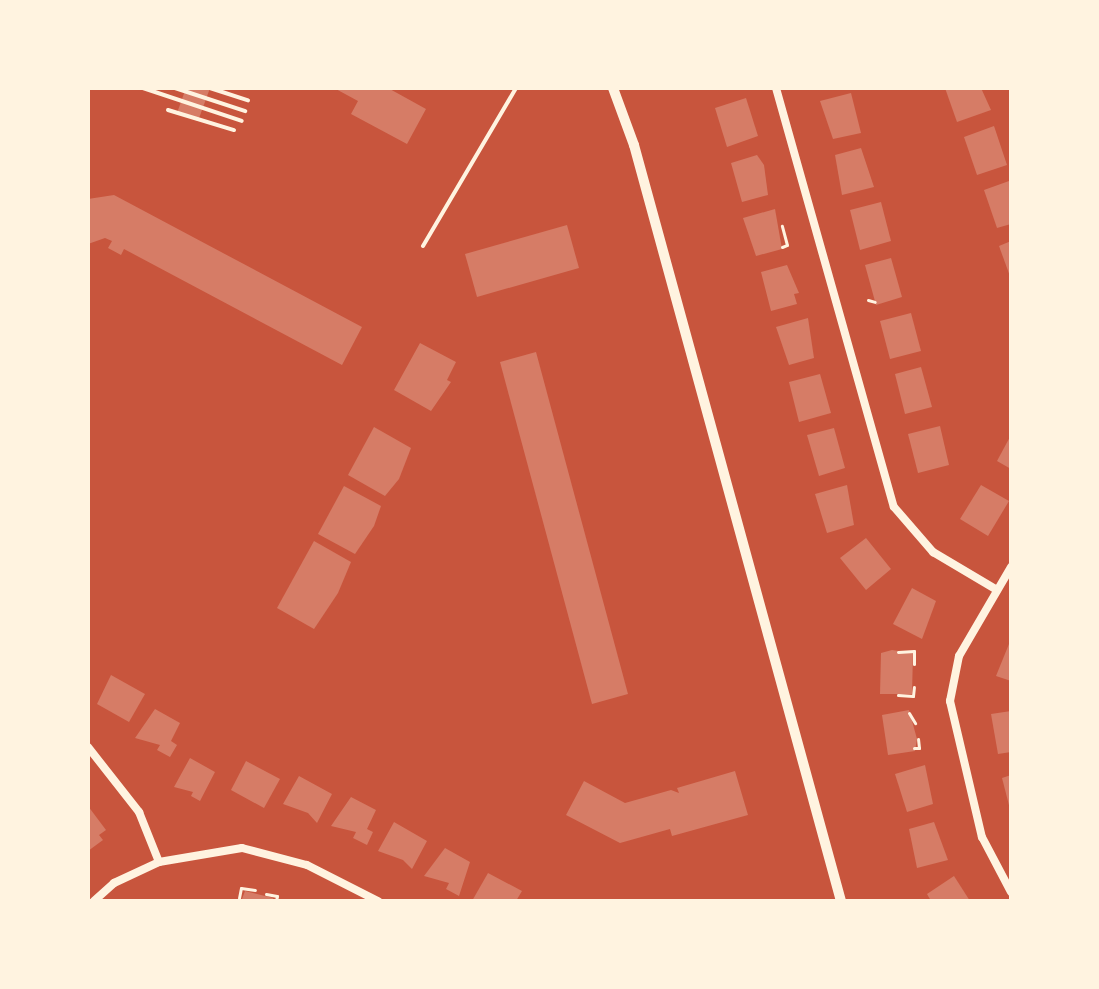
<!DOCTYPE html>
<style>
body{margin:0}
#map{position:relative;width:1099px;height:989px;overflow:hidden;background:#c8553d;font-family:Barlow,sans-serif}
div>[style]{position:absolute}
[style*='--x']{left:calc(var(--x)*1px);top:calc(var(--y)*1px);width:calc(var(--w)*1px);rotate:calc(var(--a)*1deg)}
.building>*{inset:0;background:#d67c66}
.path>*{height:3px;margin:-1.5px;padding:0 1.5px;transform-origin:1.5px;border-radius:1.5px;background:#fff3e0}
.service>*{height:4px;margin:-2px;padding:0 2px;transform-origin:2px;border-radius:2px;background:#fff3e0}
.minor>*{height:8px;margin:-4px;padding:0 4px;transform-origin:4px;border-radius:4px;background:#fff3e0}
.tertiary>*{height:10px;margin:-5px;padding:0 5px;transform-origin:5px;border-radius:5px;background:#fff3e0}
span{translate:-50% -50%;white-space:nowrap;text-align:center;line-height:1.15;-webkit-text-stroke:6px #fff3e0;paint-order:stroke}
.frame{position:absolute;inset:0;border:90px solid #fff3e0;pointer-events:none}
</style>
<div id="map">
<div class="building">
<i style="clip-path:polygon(186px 88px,210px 88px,198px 121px,177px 113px)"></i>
<i style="clip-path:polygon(334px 88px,388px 88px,426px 109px,407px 144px,351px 114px,358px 101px)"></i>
<i style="clip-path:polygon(945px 88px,981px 88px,991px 110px,957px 122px)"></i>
<i style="clip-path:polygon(851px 93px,861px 133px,833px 139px,820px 101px)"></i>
<i style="clip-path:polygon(746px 98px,758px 136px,727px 147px,715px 108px)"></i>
<i style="clip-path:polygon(994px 126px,1007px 165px,977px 175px,964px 137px)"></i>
<i style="clip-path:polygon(861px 148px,874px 187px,842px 195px,835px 155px)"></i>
<i style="clip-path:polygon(757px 155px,764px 165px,768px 195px,742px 202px,731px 163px)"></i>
<i style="clip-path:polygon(1009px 181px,1011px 224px,997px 228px,984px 190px)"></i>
<i style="clip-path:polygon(114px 195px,362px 327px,342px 365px,124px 249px,121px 255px,108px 248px,112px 241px,105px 238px,88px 244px,88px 199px)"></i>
<i style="clip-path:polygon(881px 202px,891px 241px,860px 250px,850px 210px)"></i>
<i style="clip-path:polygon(775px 209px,782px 249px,756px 256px,743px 218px)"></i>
<i style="clip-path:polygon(567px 225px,579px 268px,477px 297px,465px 254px)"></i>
<i style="clip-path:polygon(1011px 241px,1011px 279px,999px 246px)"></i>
<i style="clip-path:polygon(891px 258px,902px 297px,876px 305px,865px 265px)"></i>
<i style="clip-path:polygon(787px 265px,799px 293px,794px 294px,797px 304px,771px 311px,761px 272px)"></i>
<i style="clip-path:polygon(911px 313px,921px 351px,890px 359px,880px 321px)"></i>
<i style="clip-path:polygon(808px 318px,814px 358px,789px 365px,776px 327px)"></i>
<i style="clip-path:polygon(420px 343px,456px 362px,447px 380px,451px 382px,431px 411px,394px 390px)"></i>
<i style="clip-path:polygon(536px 352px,628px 694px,592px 704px,500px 362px)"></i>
<i style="clip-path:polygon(921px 367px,932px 407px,905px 414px,895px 374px)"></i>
<i style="clip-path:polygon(820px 374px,831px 413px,799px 422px,789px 382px)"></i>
<i style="clip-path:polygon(940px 426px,949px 465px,918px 473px,908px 434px)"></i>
<i style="clip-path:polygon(374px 427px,411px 448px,399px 479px,385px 496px,348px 475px)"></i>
<i style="clip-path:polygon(834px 428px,845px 468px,819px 476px,807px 435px)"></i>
<i style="clip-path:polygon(1011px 435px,1011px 469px,997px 461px)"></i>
<i style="clip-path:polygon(847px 485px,854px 525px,827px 533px,815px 494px)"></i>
<i style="clip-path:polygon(981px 485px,1009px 501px,988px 536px,960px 519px)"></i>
<i style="clip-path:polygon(344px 486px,381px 506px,374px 526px,355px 554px,318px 534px)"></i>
<i style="clip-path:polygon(866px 538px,891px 569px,866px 590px,840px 558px)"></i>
<i style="clip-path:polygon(314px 541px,351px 562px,338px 593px,314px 629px,277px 608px)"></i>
<i style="clip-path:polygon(912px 588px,936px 601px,922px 639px,893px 624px)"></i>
<i style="clip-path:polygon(1011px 639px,1011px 681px,996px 676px)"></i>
<i style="clip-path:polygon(892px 650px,913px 653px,912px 694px,880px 694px,881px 653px)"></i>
<i style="clip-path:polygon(111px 675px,145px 694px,129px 722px,97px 704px)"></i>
<i style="clip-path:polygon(155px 709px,180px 723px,171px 741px,177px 745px,170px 757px,157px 750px,160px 745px,135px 738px)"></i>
<i style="clip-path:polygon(909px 710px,917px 739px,915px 751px,888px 755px,882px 715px)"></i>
<i style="clip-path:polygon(1011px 711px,1011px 752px,998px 754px,991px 714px)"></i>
<i style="clip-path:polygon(190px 758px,215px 772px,200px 801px,191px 796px,193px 792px,174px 787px)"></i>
<i style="clip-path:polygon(246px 761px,280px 779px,264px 808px,231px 790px)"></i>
<i style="clip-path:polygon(925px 765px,933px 804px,907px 812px,895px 774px)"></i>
<i style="clip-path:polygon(735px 771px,748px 815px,672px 836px,670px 829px,620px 843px,566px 815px,584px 781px,625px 803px,671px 790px,679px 793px,677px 788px)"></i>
<i style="clip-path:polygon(1011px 775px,1011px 808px,1010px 809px,1002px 778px)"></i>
<i style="clip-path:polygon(299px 776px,332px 794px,317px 823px,308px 813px,283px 804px)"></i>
<i style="clip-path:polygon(351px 797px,376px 810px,367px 829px,373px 832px,367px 845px,353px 838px,356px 832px,331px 826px)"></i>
<i style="clip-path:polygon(88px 806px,106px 830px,99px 835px,103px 840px,88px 851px)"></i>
<i style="clip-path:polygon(394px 822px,427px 841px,412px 869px,403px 860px,378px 851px)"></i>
<i style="clip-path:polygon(934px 822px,948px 860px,917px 868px,909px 829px)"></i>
<i style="clip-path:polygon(445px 848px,470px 862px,459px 896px,446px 889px,449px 883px,424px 876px)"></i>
<i style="clip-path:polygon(488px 873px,522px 891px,516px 901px,472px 901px)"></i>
<i style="clip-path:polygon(954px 876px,970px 901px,931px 901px,927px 894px)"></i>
<i style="clip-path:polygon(245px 891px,273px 898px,272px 901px,234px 901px,242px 899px)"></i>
</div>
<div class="path">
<i style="--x:782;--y:247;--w:5;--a:-22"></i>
<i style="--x:787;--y:245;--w:20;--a:-105"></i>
<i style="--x:868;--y:300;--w:7;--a:16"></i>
<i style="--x:898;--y:652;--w:16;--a:-4"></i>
<i style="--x:914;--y:651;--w:13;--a:90"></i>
<i style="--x:898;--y:695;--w:15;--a:4"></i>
<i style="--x:913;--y:696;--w:9;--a:-84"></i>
<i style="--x:909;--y:713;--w:12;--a:59"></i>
<i style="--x:914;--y:748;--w:5;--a:0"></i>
<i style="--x:919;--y:748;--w:9;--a:-96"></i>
<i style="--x:266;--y:894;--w:11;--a:10"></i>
<i style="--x:277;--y:896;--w:5;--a:101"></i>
<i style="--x:239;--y:898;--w:10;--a:-79"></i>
<i style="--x:241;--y:888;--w:14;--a:8"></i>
</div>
<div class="service">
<i style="--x:143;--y:88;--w:104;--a:18.4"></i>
<i style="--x:175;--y:88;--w:74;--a:18.2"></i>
<i style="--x:210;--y:88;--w:40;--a:18"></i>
<i style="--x:168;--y:110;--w:69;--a:16.9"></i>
<i style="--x:423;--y:246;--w:183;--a:-59.5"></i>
</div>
<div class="minor">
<i style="--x:776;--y:88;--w:435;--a:74.3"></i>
<i style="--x:894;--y:507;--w:60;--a:49.1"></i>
<i style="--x:933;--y:552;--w:74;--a:30.7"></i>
<i style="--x:1011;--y:567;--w:103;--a:120.3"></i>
<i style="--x:959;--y:656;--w:46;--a:101.3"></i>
<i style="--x:950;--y:701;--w:140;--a:76.8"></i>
<i style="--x:982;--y:837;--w:62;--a:62.2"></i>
<i style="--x:88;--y:747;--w:83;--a:51.9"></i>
<i style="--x:139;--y:812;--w:54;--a:68.2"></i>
<i style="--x:94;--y:901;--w:27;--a:-42"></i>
<i style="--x:114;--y:883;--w:50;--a:-25"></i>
<i style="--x:159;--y:862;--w:84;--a:-9.6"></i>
<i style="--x:242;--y:848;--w:67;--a:14.7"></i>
<i style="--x:307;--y:865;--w:80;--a:26.9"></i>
</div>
<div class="tertiary">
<i style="--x:613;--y:88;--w:61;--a:69.8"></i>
<i style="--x:634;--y:145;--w:784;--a:74.69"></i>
</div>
<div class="frame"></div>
</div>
